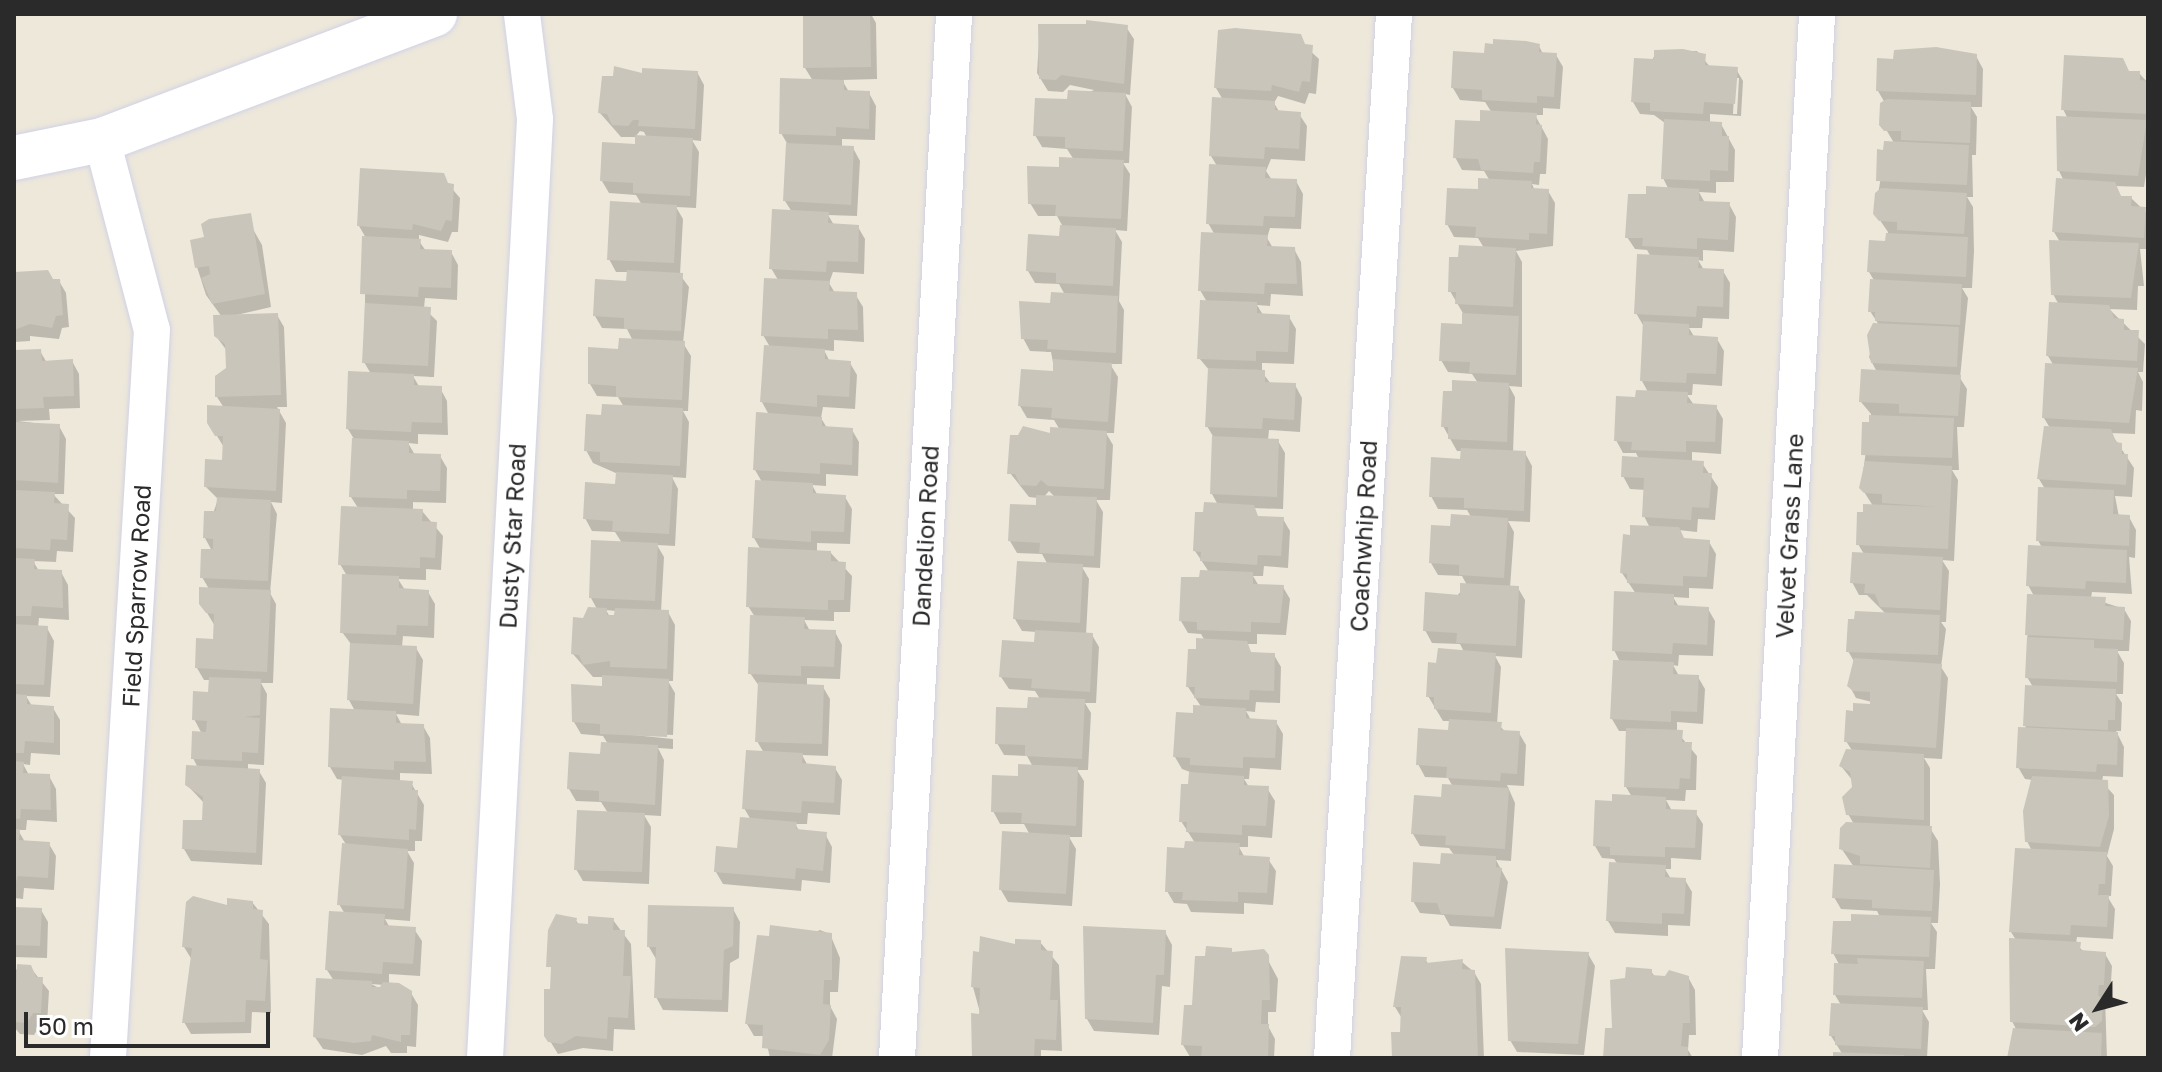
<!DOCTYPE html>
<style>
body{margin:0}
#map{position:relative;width:2162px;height:1072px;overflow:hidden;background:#eee8db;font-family:"Golos Text",sans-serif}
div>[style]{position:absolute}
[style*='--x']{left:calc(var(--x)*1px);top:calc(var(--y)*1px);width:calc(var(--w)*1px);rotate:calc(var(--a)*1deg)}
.shadow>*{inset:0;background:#0003}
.building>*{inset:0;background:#c9c5bb}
.roads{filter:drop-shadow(0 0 2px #d0d2e5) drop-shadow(0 0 2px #d0d2e5)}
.street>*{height:36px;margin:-18px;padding:0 18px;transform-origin:18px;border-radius:18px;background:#fff}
.secondary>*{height:44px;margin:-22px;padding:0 22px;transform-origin:22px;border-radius:22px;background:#fff}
span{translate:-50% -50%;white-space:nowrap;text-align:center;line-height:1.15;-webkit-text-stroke:6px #fff;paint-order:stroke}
.street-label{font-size:24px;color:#2a2a2a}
.frame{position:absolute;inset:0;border:16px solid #2a2a2a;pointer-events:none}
.north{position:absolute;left:2058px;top:968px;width:80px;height:80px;-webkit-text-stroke:6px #fff;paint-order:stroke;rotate:234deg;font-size:22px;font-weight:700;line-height:32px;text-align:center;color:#2a2a2a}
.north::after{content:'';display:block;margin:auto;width:28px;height:36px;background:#2a2a2a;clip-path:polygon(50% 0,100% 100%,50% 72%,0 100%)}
.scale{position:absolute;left:24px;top:1012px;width:246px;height:36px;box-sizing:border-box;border:4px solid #2a2a2a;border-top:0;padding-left:10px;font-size:24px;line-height:28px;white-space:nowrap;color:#2a2a2a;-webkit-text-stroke:6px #fff;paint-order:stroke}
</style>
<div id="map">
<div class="shadow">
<i style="clip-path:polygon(805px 14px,871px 14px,876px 23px,877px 79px,842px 80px,849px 92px,869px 93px,876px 106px,875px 140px,842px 139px,842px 148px,853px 148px,860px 161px,857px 216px,828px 215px,834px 225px,858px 227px,865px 239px,864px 274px,833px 272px,829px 283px,835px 293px,855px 294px,863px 307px,864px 342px,834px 340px,834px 351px,824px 350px,830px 362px,850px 363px,857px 375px,855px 409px,823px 407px,821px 418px,827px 428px,852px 430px,859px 442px,858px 476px,826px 474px,826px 486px,812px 485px,818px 496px,845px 497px,852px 509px,850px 544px,817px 543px,817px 552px,830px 552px,852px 576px,850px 612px,834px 612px,834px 621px,804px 620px,810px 631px,835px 632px,842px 645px,840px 679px,807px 678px,807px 686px,823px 687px,830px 699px,828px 756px,802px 755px,808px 766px,835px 768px,842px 780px,840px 815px,808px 813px,807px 824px,795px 824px,800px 832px,825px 834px,832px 847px,830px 883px,802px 880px,801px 891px,723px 884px,716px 872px,739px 850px,751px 820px,744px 808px,764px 753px,757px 741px,759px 686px,750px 673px,755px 617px,748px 606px,761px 550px,754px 538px,762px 482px,755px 470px,769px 415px,762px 402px,770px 347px,763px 335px,778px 280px,771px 268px,792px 212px,785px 201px,788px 145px,781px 133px,813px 81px,805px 68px)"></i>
<i style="clip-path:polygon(evenodd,1040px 26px,1126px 27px,1134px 39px,1130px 95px,1125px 94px,1132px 107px,1129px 163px,1123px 163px,1130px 174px,1127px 231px,1115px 230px,1122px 242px,1119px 301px,1124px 310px,1122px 364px,1110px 364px,1118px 377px,1114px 433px,1106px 433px,1113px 445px,1110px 500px,1096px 500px,1103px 512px,1100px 568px,1082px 567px,1089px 579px,1086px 635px,1092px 635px,1099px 647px,1096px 703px,1085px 703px,1091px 713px,1088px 770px,1077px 770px,1084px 781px,1082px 837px,1069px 837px,1076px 849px,1072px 906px,1008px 902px,1001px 890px,1030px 835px,1024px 824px,1000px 824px,993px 811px,1033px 767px,1027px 756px,1004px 755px,997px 743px,1040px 699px,1035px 691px,1009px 689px,1001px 677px,1036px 644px,1037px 632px,1022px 631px,1015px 619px,1048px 565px,1042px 554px,1017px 553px,1010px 541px,1038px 507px,1038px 498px,1029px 497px,1010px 473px,1060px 430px,1054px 420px,1027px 418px,1020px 406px,1055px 373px,1051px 352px,1030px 351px,1023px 338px,1065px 295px,1059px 284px,1035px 283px,1028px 271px,1061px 238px,1063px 227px,1057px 216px,1038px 216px,1030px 203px,1074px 160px,1067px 149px,1042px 147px,1035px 135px,1069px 102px,1094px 90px,1070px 85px,1063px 92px,1048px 91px,1037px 73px,1040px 26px,1049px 491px,1056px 498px,1044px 497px,1049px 491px)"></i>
<i style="clip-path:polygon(1539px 46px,1543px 54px,1556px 55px,1563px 67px,1560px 109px,1543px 108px,1543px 115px,1535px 115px,1548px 139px,1546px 174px,1540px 174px,1539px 185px,1532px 184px,1535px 191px,1548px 191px,1555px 203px,1553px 246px,1516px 251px,1522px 262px,1522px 387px,1509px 386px,1515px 397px,1513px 453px,1525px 453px,1532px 466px,1530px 522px,1508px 521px,1514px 532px,1510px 588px,1518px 588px,1525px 600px,1522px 658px,1495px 656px,1501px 667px,1497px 724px,1506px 732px,1519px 733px,1526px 745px,1524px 786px,1507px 785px,1515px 803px,1511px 861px,1496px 860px,1508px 882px,1501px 929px,1450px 926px,1444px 915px,1420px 913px,1413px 901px,1454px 855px,1449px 848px,1420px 846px,1413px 834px,1453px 787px,1448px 778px,1425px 777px,1418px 764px,1450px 732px,1451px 721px,1443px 721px,1428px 696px,1438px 665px,1464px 652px,1460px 644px,1432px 643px,1425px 630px,1467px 585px,1462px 576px,1438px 575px,1431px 563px,1452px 529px,1471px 517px,1467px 510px,1438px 509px,1431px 496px,1462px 461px,1463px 451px,1457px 451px,1443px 426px,1478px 383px,1472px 374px,1448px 372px,1441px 360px,1464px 326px,1464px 315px,1450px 291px,1460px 259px,1484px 248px,1478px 238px,1454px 237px,1447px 224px,1490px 181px,1484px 171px,1462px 170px,1455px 157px,1492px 113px,1485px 102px,1460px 100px,1453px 88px,1486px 55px)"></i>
<i style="clip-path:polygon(1306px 47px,1319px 59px,1316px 94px,1309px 93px,1305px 104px,1278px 96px,1274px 103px,1280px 113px,1299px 114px,1307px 126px,1305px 161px,1271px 159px,1266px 171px,1272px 180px,1296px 181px,1303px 194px,1301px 229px,1270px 228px,1267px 238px,1273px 248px,1294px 249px,1301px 262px,1303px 296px,1271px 294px,1270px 306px,1257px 305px,1263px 315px,1289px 317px,1296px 329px,1294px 364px,1262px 363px,1262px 372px,1271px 384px,1295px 385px,1302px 398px,1300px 432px,1269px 430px,1268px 440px,1278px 441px,1285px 453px,1283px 509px,1253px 508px,1258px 518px,1283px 519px,1290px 531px,1288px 568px,1264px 566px,1263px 576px,1253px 576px,1259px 586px,1283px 587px,1290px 599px,1286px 635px,1257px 634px,1257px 644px,1246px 644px,1252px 654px,1274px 655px,1281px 667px,1280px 703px,1256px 702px,1255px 712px,1246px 711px,1251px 720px,1276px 722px,1283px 734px,1281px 770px,1250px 768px,1249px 779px,1244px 779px,1249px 787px,1267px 788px,1275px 801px,1272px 838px,1248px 836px,1248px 847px,1239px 847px,1245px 858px,1268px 859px,1276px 871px,1273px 905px,1244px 903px,1244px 914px,1191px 912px,1187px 904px,1174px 903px,1167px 891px,1186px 850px,1195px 843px,1181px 821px,1198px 775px,1182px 769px,1175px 757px,1202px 708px,1188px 687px,1205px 641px,1201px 634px,1188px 633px,1181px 621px,1209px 572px,1195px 551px,1205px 515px,1218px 505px,1212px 494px,1214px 438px,1207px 426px,1210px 371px,1199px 358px,1207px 302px,1200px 290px,1215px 235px,1208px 223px,1217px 166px,1211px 156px,1223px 100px,1216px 88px)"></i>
<i style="clip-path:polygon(evenodd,1697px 51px,1711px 68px,1736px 69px,1743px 81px,1741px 116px,1710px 114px,1710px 123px,1721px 124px,1735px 150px,1734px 182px,1716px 182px,1716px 193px,1699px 192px,1705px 203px,1729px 204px,1736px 217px,1734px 252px,1703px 250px,1703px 261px,1698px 260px,1704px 270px,1723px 271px,1730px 283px,1729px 319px,1703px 318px,1702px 328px,1689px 328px,1695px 338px,1717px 339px,1724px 351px,1722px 386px,1693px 384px,1692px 395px,1687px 395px,1694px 405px,1716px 407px,1723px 419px,1721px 454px,1692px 452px,1692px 462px,1702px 463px,1718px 487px,1715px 520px,1698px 519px,1697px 532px,1678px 530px,1684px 540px,1709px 542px,1716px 554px,1713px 589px,1689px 588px,1689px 598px,1673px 597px,1679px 607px,1708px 609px,1715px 621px,1713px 656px,1679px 655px,1678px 666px,1673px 665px,1679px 676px,1698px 677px,1705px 689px,1703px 724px,1677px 722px,1677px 732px,1697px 756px,1696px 790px,1686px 790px,1685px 801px,1666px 800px,1672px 811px,1695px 812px,1703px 824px,1701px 860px,1671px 858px,1671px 869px,1665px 869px,1671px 879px,1685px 880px,1692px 892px,1690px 926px,1668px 925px,1668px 936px,1615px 933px,1608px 921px,1618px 865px,1614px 859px,1602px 858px,1595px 846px,1614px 803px,1632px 797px,1626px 787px,1628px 731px,1619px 731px,1612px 719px,1620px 662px,1614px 650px,1636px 594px,1622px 573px,1632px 537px,1650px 528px,1644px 516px,1646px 490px,1630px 489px,1623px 476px,1639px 459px,1636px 453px,1623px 453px,1616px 440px,1637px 399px,1648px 392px,1642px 381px,1643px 325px,1636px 313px,1651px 257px,1647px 250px,1635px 249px,1627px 237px,1648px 197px,1669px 190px,1663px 178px,1665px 123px,1654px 115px,1640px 114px,1633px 102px,1656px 52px,1697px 51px,1735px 78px,1739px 78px,1737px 114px,1733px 114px,1735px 78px)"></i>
<i style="clip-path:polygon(1976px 56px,1983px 69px,1982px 107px,1971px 107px,1977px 117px,1976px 155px,1972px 155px,1973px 197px,1967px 197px,1973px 207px,1974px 251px,1972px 288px,1962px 288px,1968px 298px,1960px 378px,1967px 389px,1964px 427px,1957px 427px,1959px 470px,1952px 470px,1958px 480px,1954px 561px,1942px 560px,1949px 571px,1946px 622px,1941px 622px,1946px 629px,1941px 667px,1948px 678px,1942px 759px,1924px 758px,1930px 768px,1930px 828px,1938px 841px,1940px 884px,1938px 923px,1931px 923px,1937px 932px,1935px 969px,1926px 969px,1928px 1010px,1922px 1010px,1929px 1022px,1927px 1058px,1834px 1058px,1843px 1055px,1831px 1036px,1841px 1005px,1835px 995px,1840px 966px,1833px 953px,1853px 923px,1880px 917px,1877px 911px,1841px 909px,1834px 897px,1854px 867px,1841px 848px,1854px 824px,1848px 814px,1853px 781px,1841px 766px,1853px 752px,1846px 741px,1880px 704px,1856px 698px,1849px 685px,1855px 663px,1848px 651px,1887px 615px,1867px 595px,1859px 595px,1852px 582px,1864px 554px,1858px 544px,1865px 514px,1873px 506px,1861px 487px,1871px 414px,1861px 402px,1877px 372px,1869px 357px,1879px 325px,1870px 311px,1875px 282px,1869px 272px,1887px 243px,1888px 232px,1875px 213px,1885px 152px,1894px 143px,1884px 126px,1885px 103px,1878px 91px)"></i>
<i style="clip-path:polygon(evenodd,697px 72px,704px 85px,701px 141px,692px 140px,699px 152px,696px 208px,676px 207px,683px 219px,680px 275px,689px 287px,683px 343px,691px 356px,688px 411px,683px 411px,689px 422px,686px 478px,672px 477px,678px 489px,675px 546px,657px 545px,664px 557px,661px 612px,668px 612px,675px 625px,673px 681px,668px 681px,675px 693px,673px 735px,604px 732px,673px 739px,673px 749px,658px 748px,664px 760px,661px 816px,644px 815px,651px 827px,649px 884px,583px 881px,576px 869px,608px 813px,601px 802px,576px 801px,569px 789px,608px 744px,603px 736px,581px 734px,574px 722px,603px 688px,604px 677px,593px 677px,573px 654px,584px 620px,597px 609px,591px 598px,622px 543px,615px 532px,592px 531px,585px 518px,617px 486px,618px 474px,593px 463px,586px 450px,603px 417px,624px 407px,618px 397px,597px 396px,590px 384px,633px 341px,627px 329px,602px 328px,595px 316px,628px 283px,629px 272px,616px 272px,609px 259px,642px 205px,636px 195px,609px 193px,602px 181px,636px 146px,637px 137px,621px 137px,600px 113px,644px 76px,697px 72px,640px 131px,644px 132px,647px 138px,635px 137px,640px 131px,697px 72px,606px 610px,616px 611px,616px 618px,610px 617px,606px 610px)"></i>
<i style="clip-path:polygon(2129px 73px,2139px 73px,2148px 83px,2148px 162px,2144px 187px,2115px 186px,2122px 198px,2131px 198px,2148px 214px,2148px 249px,2140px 249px,2144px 286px,2138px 286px,2137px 310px,2109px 309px,2145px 344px,2143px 372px,2138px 372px,2143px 382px,2142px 411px,2136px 410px,2135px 434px,2111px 433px,2134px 468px,2132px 497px,2115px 496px,2119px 517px,2129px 517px,2136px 530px,2135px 558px,2129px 557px,2132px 594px,2092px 592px,2091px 598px,2124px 609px,2131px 621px,2129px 651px,2117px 651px,2124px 663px,2123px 694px,2116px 694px,2122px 703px,2121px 731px,2116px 731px,2124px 747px,2123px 777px,2103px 776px,2102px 782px,2114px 795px,2114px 829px,2107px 856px,2113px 866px,2111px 896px,2107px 896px,2115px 909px,2113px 939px,2077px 937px,2076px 944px,2084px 952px,2105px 954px,2112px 966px,2110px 997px,2105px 996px,2107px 1058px,2011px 1058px,2017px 1031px,2012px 1021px,2016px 940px,2011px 932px,2032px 851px,2027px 841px,2033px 780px,2025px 779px,2018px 767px,2033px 687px,2027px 677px,2028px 596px,2034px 596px,2028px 585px,2042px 548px,2038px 540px,2045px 489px,2039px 479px,2050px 428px,2044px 418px,2054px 366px,2048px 356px,2059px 305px,2053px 294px,2060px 242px,2054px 232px,2064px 181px,2059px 171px,2068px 119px,2063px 109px)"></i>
<i style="clip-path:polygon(evenodd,448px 184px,460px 198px,458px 232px,452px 232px,448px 242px,419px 235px,419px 241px,426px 251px,451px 252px,458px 265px,457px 300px,425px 298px,424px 308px,437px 321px,434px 377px,413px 376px,420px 388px,440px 388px,447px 401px,448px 435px,418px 434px,418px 444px,408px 443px,415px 455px,440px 456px,447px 468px,446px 503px,413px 502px,413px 511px,422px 511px,443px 536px,441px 570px,426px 569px,426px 580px,398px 579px,405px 590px,428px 592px,435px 604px,434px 638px,403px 636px,402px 647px,416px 648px,423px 660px,419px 716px,396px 714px,402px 725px,423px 726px,430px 738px,432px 774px,400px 773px,400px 782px,411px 783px,424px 805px,422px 841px,415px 841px,415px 851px,407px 851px,414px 863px,410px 921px,385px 919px,390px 928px,414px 929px,422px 941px,420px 976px,389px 974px,389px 984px,411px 993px,418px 1005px,416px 1047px,407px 1046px,407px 1053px,391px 1053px,386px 1046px,362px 1055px,323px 1049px,315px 1037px,334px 981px,327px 970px,345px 914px,339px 904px,347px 846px,340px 835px,344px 780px,337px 779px,330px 767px,355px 711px,349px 700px,351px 644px,342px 632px,347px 576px,340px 564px,358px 508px,351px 497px,354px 439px,348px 429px,371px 374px,364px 362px,366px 238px,359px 226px,448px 184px,371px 984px,384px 985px,381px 989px,371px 984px)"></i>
<i style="clip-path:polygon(245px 215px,262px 245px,271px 307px,232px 316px,277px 315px,284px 327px,287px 407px,277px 407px,286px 423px,282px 503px,271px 502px,277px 514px,270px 593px,276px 604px,273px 683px,261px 683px,267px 694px,264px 765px,248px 764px,248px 770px,259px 771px,266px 783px,262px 865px,191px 861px,184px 849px,204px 822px,205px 804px,187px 785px,198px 768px,193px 758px,202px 734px,194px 719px,210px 694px,211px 680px,204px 680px,197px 668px,215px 641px,215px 626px,201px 603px,209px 589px,202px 577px,212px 551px,205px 538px,218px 499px,206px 487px,224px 462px,225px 449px,209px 423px,224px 408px,217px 397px,228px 369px,227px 351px,216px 336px,222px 317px,206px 295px,197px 267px,206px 239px)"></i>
<i style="clip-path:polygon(14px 274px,59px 281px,66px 293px,69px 327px,62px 328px,59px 339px,30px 336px,30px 341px,14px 342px)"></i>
<i style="clip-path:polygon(40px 351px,47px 363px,72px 361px,79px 374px,80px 408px,49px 409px,50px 420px,18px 421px,59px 426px,66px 439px,64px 494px,53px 494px,75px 518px,73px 552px,57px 551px,56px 562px,33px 561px,39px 571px,61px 572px,68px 585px,69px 620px,39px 618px,38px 628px,47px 628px,54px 641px,50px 697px,26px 696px,32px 706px,53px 708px,60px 720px,60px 755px,31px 753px,30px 765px,23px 764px,29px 775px,49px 776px,56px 789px,57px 822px,27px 820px,26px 830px,18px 830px,25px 842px,49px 844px,56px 856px,54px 890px,24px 888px,23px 899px,14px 898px,14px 352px)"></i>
<i style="clip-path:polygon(252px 902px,269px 924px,271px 1013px,252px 1012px,251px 1033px,191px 1034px,184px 1022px,192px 960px,184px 947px,228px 907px)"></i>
<i style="clip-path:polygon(14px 904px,17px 909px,41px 910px,48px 922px,47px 958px,14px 957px,14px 963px)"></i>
<i style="clip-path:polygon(733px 909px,740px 922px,739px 958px,730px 963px,728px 1012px,663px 1010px,656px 997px,656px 959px,649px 947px)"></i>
<i style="clip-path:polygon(575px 919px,579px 925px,590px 926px,613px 920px,631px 944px,635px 1030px,614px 1029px,613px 1051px,583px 1048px,558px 1054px,550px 1041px,552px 992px)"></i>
<i style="clip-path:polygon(1084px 928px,1165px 932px,1172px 945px,1170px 987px,1162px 986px,1159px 1035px,1094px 1031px,1087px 1019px)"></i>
<i style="clip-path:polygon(820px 930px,830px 934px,840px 958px,838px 992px,830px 992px,830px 1006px,837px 1019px,832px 1058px,770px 1058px,765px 1036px,754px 1036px,747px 1024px,808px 935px)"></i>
<i style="clip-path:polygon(1040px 942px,1059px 965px,1062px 1051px,1041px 1050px,1041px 1058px,973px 1058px,981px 1016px,973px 987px,1017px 947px)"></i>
<i style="clip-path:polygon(1263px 951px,1278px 979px,1276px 1012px,1268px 1012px,1268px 1026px,1275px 1039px,1274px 1058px,1190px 1057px,1183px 1045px,1194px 1007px,1233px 954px)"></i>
<i style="clip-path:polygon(1507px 951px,1588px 954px,1595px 966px,1584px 1055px,1517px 1052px,1510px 1040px)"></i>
<i style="clip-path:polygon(1425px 959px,1429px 965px,1462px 962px,1474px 972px,1481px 984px,1484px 1058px,1394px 1058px,1403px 1020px,1395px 1007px)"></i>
<i style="clip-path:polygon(30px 967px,49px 991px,47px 1025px,40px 1025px,34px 1035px,20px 1034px,14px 1027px,14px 970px)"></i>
<i style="clip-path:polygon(1651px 971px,1655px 977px,1688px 977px,1695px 990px,1696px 1035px,1689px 1035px,1688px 1050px,1693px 1058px,1605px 1058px,1627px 980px)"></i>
</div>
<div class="building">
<i style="clip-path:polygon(803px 14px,870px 14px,871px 67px,803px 68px)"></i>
<i style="clip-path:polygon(1086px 20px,1128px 25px,1124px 84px,1061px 75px,1056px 80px,1039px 79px,1038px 24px,1086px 24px)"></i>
<i style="clip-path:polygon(1235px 28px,1301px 34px,1305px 44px,1313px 45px,1310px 82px,1302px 81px,1299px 92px,1272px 85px,1271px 91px,1214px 88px,1218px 30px)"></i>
<i style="clip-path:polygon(1493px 39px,1526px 41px,1540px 44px,1539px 52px,1557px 53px,1554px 97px,1537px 96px,1537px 103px,1482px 100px,1482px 90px,1451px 88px,1453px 51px,1484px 53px,1485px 43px,1493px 44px)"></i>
<i style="clip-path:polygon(1936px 47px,1977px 54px,1976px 95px,1876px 91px,1877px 58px,1893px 59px,1894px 50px)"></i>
<i style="clip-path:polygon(1683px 49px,1706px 54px,1705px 65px,1738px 67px,1735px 104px,1704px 102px,1703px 114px,1650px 111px,1650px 103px,1631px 102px,1634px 58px,1654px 59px,1654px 50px)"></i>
<i style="clip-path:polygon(2064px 55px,2123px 58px,2129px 71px,2140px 71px,2140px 80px,2148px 81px,2148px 114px,2061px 110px)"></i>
<i style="clip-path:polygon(614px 66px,642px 73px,642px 68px,698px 71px,695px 129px,638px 126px,639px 120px,633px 120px,628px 126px,612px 125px,607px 114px,598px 113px,602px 76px,613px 76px)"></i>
<i style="clip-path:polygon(780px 78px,844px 80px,844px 90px,870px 91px,869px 129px,836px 127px,836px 136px,779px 134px)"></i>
<i style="clip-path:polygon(1068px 90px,1126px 93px,1123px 151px,1065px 148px,1065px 137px,1033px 136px,1035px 98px,1067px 99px)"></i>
<i style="clip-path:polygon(1212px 97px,1275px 101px,1275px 110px,1301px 112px,1299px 149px,1265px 147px,1264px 159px,1209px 156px)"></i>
<i style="clip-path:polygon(1887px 99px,1971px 102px,1970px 143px,1901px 140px,1901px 131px,1884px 131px,1879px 125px,1880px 103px)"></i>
<i style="clip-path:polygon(1480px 110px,1537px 113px,1536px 124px,1542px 125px,1540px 162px,1534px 162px,1533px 173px,1481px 170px,1478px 159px,1453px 158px,1455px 120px,1480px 121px)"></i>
<i style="clip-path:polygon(2056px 116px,2147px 120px,2138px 176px,2057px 171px)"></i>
<i style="clip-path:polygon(1664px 119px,1722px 122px,1722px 136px,1729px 136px,1728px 171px,1710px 170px,1710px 181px,1661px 179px)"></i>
<i style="clip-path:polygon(635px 135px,693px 138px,690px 196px,633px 193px,633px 183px,600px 181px,602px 142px,635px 144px)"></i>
<i style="clip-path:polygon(1884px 141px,1969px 145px,1967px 185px,1876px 181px,1877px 149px,1883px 150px)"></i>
<i style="clip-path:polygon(786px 143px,854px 146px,851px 205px,783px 201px)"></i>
<i style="clip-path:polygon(1059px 157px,1124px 160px,1121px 219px,1055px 216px,1056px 205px,1028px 204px,1027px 166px,1059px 167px)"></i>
<i style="clip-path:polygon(1209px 164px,1266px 167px,1265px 178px,1297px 179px,1295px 217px,1264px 216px,1263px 226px,1206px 224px)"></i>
<i style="clip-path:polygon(360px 168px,444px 173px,448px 183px,454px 184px,452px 221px,446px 220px,441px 231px,413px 224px,412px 230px,357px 226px)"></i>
<i style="clip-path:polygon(1478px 178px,1532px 181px,1531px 188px,1549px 189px,1547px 234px,1529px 233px,1529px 240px,1475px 237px,1476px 227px,1445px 225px,1447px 188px,1478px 189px)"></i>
<i style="clip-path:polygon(2056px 178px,2115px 182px,2121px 196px,2132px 196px,2131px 206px,2146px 207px,2144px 238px,2052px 232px)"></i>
<i style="clip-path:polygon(1646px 186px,1699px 189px,1699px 201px,1730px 202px,1728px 240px,1697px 238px,1697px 249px,1642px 246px,1643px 238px,1625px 238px,1628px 194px,1646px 194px)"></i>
<i style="clip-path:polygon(1881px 188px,1967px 193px,1964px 234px,1897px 230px,1897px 222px,1879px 221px,1873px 214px,1875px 193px)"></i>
<i style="clip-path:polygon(610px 201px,677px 205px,674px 263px,607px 260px)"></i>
<i style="clip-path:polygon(772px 209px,829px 212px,828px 223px,859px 225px,858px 262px,827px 261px,826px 272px,769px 269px)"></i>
<i style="clip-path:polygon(251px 213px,265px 294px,212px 304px,201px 278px,210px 274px,209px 266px,195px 268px,190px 240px,204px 237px,201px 224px,209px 219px)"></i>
<i style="clip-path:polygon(1060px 225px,1116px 228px,1113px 286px,1056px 283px,1056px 273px,1026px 271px,1028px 234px,1059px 236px)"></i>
<i style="clip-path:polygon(1201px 232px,1268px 235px,1267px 246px,1295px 247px,1297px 284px,1265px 283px,1264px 294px,1198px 291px)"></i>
<i style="clip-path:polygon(1886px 233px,1968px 237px,1966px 277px,1867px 272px,1869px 240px,1885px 241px)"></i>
<i style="clip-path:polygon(362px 236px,421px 239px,420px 249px,452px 250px,451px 288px,419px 287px,418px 297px,360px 294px)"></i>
<i style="clip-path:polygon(2049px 240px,2139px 243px,2131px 298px,2051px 295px)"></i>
<i style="clip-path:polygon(1459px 245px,1516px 248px,1513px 307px,1455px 304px,1456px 292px,1448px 292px,1449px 257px,1458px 257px)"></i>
<i style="clip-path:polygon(1637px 254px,1699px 257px,1698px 268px,1724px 269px,1723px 307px,1697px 306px,1696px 317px,1634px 314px)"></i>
<i style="clip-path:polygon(48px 270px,53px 279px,60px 279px,63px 315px,56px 316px,52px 328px,30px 324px,14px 330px,14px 272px)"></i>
<i style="clip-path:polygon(627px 270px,683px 273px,681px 331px,624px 329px,624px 318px,593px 316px,595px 279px,626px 281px)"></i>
<i style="clip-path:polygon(764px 278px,830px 281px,829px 291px,857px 292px,858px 330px,828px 329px,828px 339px,761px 336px)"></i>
<i style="clip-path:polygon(1870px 279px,1962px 284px,1960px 325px,1875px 321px,1875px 312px,1868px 312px)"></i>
<i style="clip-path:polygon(1051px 292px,1118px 296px,1116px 353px,1047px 349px,1048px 340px,1021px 339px,1019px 301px,1050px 303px)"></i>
<i style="clip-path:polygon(1200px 300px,1257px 302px,1257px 313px,1290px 315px,1288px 352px,1256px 351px,1256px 361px,1197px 359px)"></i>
<i style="clip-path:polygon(2049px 302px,2109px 305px,2114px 318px,2124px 319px,2124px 330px,2139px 330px,2137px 361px,2046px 356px)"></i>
<i style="clip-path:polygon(365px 303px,431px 307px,428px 366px,362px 363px)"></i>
<i style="clip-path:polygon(278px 313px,281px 395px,215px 397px,215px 376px,226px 368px,225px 344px,214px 336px,213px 315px)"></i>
<i style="clip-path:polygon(1462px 313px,1519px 316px,1516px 375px,1469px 373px,1470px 362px,1439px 361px,1441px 323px,1462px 324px)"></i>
<i style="clip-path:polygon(1643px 321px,1689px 324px,1689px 335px,1718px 337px,1716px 374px,1687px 373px,1686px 383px,1640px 381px)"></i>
<i style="clip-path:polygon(1873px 323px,1959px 327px,1957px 367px,1871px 363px,1867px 335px)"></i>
<i style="clip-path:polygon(619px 338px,685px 341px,682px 400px,616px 397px,616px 386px,588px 384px,588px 347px,618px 349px)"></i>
<i style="clip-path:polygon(764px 345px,825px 349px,825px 359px,851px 361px,849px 397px,817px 395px,817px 407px,760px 402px)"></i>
<i style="clip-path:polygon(41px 349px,42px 361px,73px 359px,74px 396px,43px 397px,44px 408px,14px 409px,14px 350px)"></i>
<i style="clip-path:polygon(1053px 359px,1112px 363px,1108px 422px,1051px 418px,1052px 408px,1018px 406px,1021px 369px,1053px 371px)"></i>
<i style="clip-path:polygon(2045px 363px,2138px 368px,2129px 423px,2042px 418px)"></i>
<i style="clip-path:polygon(1208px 368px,1265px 370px,1265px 382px,1296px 383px,1294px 420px,1263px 418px,1262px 429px,1205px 427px)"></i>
<i style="clip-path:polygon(1861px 369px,1961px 375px,1958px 416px,1899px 413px,1899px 404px,1859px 402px)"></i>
<i style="clip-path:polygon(348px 371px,414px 374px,414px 385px,442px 386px,442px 423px,412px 422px,411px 432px,346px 429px)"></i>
<i style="clip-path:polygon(1452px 380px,1509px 383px,1507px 442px,1448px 439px,1448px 427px,1441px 427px,1443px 391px,1452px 391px)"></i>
<i style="clip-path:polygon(1636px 390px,1688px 392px,1687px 403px,1717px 405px,1715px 442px,1686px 441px,1686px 452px,1631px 450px,1632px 442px,1614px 441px,1616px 396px,1635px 397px)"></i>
<i style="clip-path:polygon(602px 404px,683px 408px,680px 466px,600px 462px,600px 452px,584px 451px,586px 414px,601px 415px)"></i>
<i style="clip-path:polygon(207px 405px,280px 409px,276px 491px,204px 487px,205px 459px,222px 460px,223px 436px,215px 436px,207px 423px)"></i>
<i style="clip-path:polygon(756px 412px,822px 417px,822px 426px,853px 428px,852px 465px,820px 463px,820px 474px,753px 470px)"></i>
<i style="clip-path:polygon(1869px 415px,1954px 418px,1952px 458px,1861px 455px,1862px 422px,1869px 422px)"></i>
<i style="clip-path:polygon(14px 422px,60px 424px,58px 483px,14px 480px)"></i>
<i style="clip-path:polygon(1023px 426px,1050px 433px,1050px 427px,1107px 431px,1104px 489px,1048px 486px,1041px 480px,1036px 486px,1020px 485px,1015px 474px,1007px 474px,1010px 435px,1018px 435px)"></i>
<i style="clip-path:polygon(2044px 426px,2111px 429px,2116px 442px,2122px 443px,2122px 454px,2128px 454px,2126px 485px,2037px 479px)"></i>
<i style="clip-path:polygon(1212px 436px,1279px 439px,1277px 497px,1210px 494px)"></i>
<i style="clip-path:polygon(352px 438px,409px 441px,409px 453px,441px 454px,440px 491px,407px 490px,407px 499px,349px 497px)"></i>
<i style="clip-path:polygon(1461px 448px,1526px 451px,1524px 511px,1464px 508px,1464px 498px,1429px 497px,1431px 457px,1460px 459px)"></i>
<i style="clip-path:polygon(1622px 456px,1704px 461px,1703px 473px,1712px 473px,1709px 508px,1692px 507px,1691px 520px,1642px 517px,1644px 478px,1621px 477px)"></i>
<i style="clip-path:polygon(1865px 461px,1952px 466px,1948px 549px,1856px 545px,1857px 512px,1863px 512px,1863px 504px,1939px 507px,1882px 503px,1882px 494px,1864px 493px,1859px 488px)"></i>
<i style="clip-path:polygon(616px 472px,673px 475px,669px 534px,612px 531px,613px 521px,583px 519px,585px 482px,615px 484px)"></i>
<i style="clip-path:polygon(755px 480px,813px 483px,813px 493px,846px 495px,844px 532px,811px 531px,811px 542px,752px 538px)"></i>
<i style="clip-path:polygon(2038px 487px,2114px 490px,2113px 514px,2130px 515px,2129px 546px,2036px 541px)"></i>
<i style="clip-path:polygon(14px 490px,55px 492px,54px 503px,69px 504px,67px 540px,51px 539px,50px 550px,14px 548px)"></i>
<i style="clip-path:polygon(1036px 495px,1097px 497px,1094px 556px,1039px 553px,1040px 543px,1008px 541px,1010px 504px,1036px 505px)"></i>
<i style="clip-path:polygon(217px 497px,271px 500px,268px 581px,200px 578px,201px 549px,213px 549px,213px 539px,203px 538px,204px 511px,216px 511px)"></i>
<i style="clip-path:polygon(1204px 502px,1254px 505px,1258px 516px,1284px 517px,1281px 556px,1258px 555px,1257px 565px,1200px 561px,1201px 552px,1193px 551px,1195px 512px,1203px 512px)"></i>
<i style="clip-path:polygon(341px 506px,423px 509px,422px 521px,437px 522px,435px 558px,420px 557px,420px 568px,338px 565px)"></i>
<i style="clip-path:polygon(1451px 514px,1508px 518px,1504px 578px,1459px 575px,1459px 565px,1429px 563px,1431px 525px,1450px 526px)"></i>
<i style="clip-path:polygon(1630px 525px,1679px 527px,1684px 538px,1710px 540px,1707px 577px,1683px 576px,1683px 586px,1627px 583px,1627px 574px,1620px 573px,1623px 534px,1630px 535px)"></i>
<i style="clip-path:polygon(591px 540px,658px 543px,655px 601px,589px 598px)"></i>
<i style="clip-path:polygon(2028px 545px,2127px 550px,2126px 583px,2086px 581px,2085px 589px,2026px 586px)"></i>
<i style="clip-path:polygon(748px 547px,831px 551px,831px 561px,846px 562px,844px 600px,828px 600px,828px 610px,746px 607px)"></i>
<i style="clip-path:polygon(1852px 552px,1943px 557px,1940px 610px,1880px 607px,1875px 594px,1864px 593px,1865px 584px,1850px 583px)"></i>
<i style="clip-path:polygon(14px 558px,35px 559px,34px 569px,62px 570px,63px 608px,32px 606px,31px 616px,14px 616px)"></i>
<i style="clip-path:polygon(1017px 561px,1083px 564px,1080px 623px,1013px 619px)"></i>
<i style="clip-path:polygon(1200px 570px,1253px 572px,1253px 584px,1284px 585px,1280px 623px,1251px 622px,1251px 632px,1197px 630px,1197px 622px,1179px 621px,1181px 577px,1199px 577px)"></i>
<i style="clip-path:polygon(342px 574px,399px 576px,399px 588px,429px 590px,428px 626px,397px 625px,396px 635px,340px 633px)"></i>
<i style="clip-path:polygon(1460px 583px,1519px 586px,1516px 646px,1456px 643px,1457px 633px,1423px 631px,1425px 592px,1460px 595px)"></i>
<i style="clip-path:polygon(199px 587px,271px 590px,267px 672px,195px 668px,196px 638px,213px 639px,214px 614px,206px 613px,199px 604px)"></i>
<i style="clip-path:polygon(1614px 591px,1674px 594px,1674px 605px,1709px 607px,1707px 645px,1673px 643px,1672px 654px,1612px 651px)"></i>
<i style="clip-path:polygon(2027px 594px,2106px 597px,2105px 606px,2125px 607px,2123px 640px,2025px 635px)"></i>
<i style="clip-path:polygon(588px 607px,607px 608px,607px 615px,614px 615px,615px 608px,669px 610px,667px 669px,610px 667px,610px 661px,583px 665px,579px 655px,571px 654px,573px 617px,583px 618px)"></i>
<i style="clip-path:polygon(1855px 611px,1940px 615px,1938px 655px,1846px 652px,1848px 619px,1854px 619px)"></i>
<i style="clip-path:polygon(750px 615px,805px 617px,804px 629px,836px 630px,834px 667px,801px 666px,801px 676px,748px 674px)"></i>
<i style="clip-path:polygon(14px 624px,48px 626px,44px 685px,14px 684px)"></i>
<i style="clip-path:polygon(1035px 630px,1093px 633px,1090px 692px,1031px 688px,1032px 679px,999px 677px,1002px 640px,1034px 642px)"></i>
<i style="clip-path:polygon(2027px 637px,2094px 640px,2094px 648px,2118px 649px,2117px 682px,2025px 678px)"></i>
<i style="clip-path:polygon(1196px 638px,1247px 641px,1251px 652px,1275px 653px,1274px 691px,1250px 690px,1249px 700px,1194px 698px,1195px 687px,1186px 687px,1188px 649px,1196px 649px)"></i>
<i style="clip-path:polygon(350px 643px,417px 646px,413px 704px,347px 700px)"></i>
<i style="clip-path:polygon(1438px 648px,1496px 653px,1491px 713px,1434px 709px,1434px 697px,1426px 697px,1428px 662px,1436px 663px)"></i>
<i style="clip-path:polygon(1854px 658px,1942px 664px,1936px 748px,1844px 742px,1846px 710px,1853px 711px,1853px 703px,1870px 704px,1870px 692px,1853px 691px,1847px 686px)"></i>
<i style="clip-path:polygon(1613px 660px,1674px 662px,1673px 674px,1699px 675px,1697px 712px,1671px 711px,1671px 722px,1610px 719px)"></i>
<i style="clip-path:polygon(602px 675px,669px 679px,667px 737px,600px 734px,600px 724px,572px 722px,571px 684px,602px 686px)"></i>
<i style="clip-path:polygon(209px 677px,261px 679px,260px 715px,244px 717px,260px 718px,258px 753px,242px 752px,242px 761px,191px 759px,192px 731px,206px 732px,207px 721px,192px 720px,193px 691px,208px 692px)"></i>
<i style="clip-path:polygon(758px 682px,824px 685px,822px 744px,755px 742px)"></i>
<i style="clip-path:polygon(2025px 685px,2116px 689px,2115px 720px,2108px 720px,2108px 730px,2023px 726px)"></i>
<i style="clip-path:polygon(14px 694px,27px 695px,27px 704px,54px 706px,54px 743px,25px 741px,24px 753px,14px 753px)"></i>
<i style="clip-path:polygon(1028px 697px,1085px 699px,1082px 759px,1025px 756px,1025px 745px,995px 744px,996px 707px,1027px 708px)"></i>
<i style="clip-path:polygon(1193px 705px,1246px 708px,1246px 718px,1277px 720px,1275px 758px,1243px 757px,1243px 768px,1190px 765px,1190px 758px,1173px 757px,1176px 712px,1193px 713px)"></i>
<i style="clip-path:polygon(330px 708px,396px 711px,396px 723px,424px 724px,426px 762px,394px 761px,394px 770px,328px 767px)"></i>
<i style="clip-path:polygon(1449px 719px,1502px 722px,1501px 730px,1520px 731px,1517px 774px,1501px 773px,1500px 781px,1446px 778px,1447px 767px,1416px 765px,1418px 728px,1448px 730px)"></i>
<i style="clip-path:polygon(2018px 727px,2118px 732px,2117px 765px,2097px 764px,2096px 772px,2016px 768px)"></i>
<i style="clip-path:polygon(1626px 728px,1683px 730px,1682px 742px,1692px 742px,1690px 779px,1680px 778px,1679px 789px,1624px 787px)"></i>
<i style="clip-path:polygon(601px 742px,658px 745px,655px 805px,599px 801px,599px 791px,567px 789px,569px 752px,600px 754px)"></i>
<i style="clip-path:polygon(1846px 749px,1924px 754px,1924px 820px,1846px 815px,1842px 797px,1852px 787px,1850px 772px,1839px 766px)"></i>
<i style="clip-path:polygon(746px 750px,803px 753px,802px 763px,836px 766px,834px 803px,802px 801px,801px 813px,742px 809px)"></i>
<i style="clip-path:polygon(14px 761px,24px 762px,23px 773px,50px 774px,51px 810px,21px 809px,20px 819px,14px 818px)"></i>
<i style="clip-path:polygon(1018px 764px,1078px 767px,1076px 826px,1021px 823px,1022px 813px,991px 812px,992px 775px,1018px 776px)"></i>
<i style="clip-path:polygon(186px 765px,260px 769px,256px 853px,182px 849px,183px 820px,202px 820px,203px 797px,185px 785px)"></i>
<i style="clip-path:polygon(1189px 772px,1244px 776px,1244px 785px,1269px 786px,1266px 826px,1242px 825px,1242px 835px,1186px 832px,1187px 822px,1179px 822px,1181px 784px,1188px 784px)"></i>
<i style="clip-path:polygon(342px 776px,413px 781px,412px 790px,418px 790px,416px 830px,409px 829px,409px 840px,338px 835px)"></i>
<i style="clip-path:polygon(2032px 776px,2108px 780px,2109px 816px,2100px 847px,2025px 842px,2023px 811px)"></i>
<i style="clip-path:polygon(1442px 784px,1509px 788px,1505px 849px,1445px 845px,1446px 836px,1411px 834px,1414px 795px,1441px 797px)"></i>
<i style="clip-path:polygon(1612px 794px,1666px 797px,1666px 809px,1697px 810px,1695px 848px,1665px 847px,1665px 857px,1610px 855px,1610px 847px,1593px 846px,1595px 800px,1612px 801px)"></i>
<i style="clip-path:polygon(577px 810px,645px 813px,642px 872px,574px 870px)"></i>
<i style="clip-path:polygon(740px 817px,797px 822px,796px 829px,827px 832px,823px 871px,796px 868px,795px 879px,714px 872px,716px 846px,737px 848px)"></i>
<i style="clip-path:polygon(1846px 822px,1932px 826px,1930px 868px,1860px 864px,1860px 856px,1839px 849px,1840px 828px)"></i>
<i style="clip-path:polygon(14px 829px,20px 829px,19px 840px,50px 842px,48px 878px,18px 876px,14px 887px)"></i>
<i style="clip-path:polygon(1002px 831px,1070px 835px,1066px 894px,999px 890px)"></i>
<i style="clip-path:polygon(1185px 841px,1240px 843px,1239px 855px,1270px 857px,1267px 893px,1238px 892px,1238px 902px,1182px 900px,1183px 892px,1165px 892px,1167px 847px,1184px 848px)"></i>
<i style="clip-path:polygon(342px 843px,408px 849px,404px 909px,337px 905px)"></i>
<i style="clip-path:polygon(2015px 848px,2107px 852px,2105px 884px,2099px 884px,2098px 895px,2109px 895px,2107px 927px,2071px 925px,2070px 935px,2009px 932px)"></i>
<i style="clip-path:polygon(1441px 853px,1496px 856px,1496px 867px,1502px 868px,1494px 917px,1441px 914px,1437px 903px,1411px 902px,1413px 862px,1440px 864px)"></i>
<i style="clip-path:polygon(1609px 862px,1666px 865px,1665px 877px,1686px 878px,1684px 914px,1662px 913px,1662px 924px,1606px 921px)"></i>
<i style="clip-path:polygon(1834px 864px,1934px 870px,1932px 911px,1872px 908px,1872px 900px,1832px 898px)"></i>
<i style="clip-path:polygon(193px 896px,227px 905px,227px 898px,253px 901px,253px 909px,263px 910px,260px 959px,268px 960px,265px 1001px,246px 1000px,245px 1022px,182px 1023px,192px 948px,182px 947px,186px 902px)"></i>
<i style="clip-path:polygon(648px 905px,734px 907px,733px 946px,724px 950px,722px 1000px,654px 998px,656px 947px,647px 947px)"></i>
<i style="clip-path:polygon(14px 907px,42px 908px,40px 946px,14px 945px)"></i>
<i style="clip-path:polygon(329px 911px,385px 914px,384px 925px,416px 927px,413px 964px,383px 962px,382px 974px,325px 970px)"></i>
<i style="clip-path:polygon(556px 914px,577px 918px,576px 923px,588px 924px,588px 916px,614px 918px,613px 930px,625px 930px,623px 976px,631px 976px,628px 1018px,608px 1017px,607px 1039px,576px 1036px,562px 1044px,548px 1042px,544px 1036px,544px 989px,550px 989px,551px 967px,546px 967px,548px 930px)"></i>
<i style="clip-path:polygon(1851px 914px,1931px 917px,1929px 957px,1831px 954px,1833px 921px,1851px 921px)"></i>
<i style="clip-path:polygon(770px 925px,832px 933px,832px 980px,824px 980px,823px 1004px,831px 1005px,829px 1040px,820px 1055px,762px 1048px,763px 1025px,745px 1024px,757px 935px,769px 936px)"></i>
<i style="clip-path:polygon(1083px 926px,1166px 930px,1164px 975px,1156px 975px,1153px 1023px,1085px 1019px)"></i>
<i style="clip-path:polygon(980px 936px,1015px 944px,1015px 939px,1041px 940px,1041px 950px,1053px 951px,1050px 1000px,1058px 1000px,1056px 1040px,1035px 1039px,1034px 1058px,972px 1058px,971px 1013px,979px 1014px,980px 988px,971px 987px,973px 951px,979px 952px)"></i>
<i style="clip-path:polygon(2009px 938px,2081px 942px,2080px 950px,2106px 952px,2104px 985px,2099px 985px,2098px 995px,2103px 1000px,2102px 1021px,2095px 1027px,2010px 1022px)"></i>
<i style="clip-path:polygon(1206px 946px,1232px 948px,1232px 952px,1264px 949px,1269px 955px,1270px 1000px,1262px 1000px,1261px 1024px,1269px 1024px,1268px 1058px,1201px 1058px,1202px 1046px,1181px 1045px,1184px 1005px,1192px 1005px,1195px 956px,1205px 956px)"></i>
<i style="clip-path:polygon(1505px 948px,1589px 952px,1578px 1044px,1508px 1041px)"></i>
<i style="clip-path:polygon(1401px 956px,1427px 957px,1426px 963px,1463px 959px,1462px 969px,1475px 970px,1478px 1058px,1392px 1058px,1391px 1032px,1400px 1032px,1401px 1007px,1393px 1007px)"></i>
<i style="clip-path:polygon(1857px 958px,1924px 961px,1922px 998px,1833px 995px,1834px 963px,1858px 964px)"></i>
<i style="clip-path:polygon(17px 964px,31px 965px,36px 977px,43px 977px,41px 1013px,33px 1013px,27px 1023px,14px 1022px)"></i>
<i style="clip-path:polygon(1626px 967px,1652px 969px,1652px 975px,1665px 976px,1669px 970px,1689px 976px,1690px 1023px,1683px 1023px,1681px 1046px,1688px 1047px,1688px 1058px,1603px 1058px,1605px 1028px,1612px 1028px,1610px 980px,1625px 978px)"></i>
<i style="clip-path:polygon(316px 978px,372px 981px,372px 987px,380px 987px,383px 982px,399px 983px,412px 991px,410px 1035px,401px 1035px,401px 1042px,372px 1035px,371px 1041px,354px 1043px,313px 1037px)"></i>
<i style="clip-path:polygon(1831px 1003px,1923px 1007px,1921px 1049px,1835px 1045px,1835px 1036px,1829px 1036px)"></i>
<i style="clip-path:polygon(2013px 1028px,2102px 1033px,2101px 1058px,2007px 1058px)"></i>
<i style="clip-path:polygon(1833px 1052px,1904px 1055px,1904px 1058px,1833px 1058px)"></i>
</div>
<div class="roads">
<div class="street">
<i style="--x:102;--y:140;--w:196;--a:75.3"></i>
<i style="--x:152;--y:330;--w:729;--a:93.46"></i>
<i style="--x:485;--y:1058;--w:940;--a:-86.95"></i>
<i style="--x:535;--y:119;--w:106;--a:-97.1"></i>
<i style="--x:897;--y:1058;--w:1046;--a:-86.87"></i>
<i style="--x:1332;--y:1058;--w:1046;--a:-86.6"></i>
<i style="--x:1760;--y:1058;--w:1046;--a:-86.87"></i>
</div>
<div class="secondary">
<i style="--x:14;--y:158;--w:90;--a:-11.6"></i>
<i style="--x:102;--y:140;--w:356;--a:-20.7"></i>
</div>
</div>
<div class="street-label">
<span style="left:512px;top:536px;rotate:-87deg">Dusty Star Road</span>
<span style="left:925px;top:536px;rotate:-87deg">Dandelion Road</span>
<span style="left:1363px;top:536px;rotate:-87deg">Coachwhip Road</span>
<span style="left:1789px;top:536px;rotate:-87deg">Velvet Grass Lane</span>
<span style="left:136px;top:596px;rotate:-87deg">Field Sparrow Road</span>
</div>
<div class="frame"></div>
<div class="north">N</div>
<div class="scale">50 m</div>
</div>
